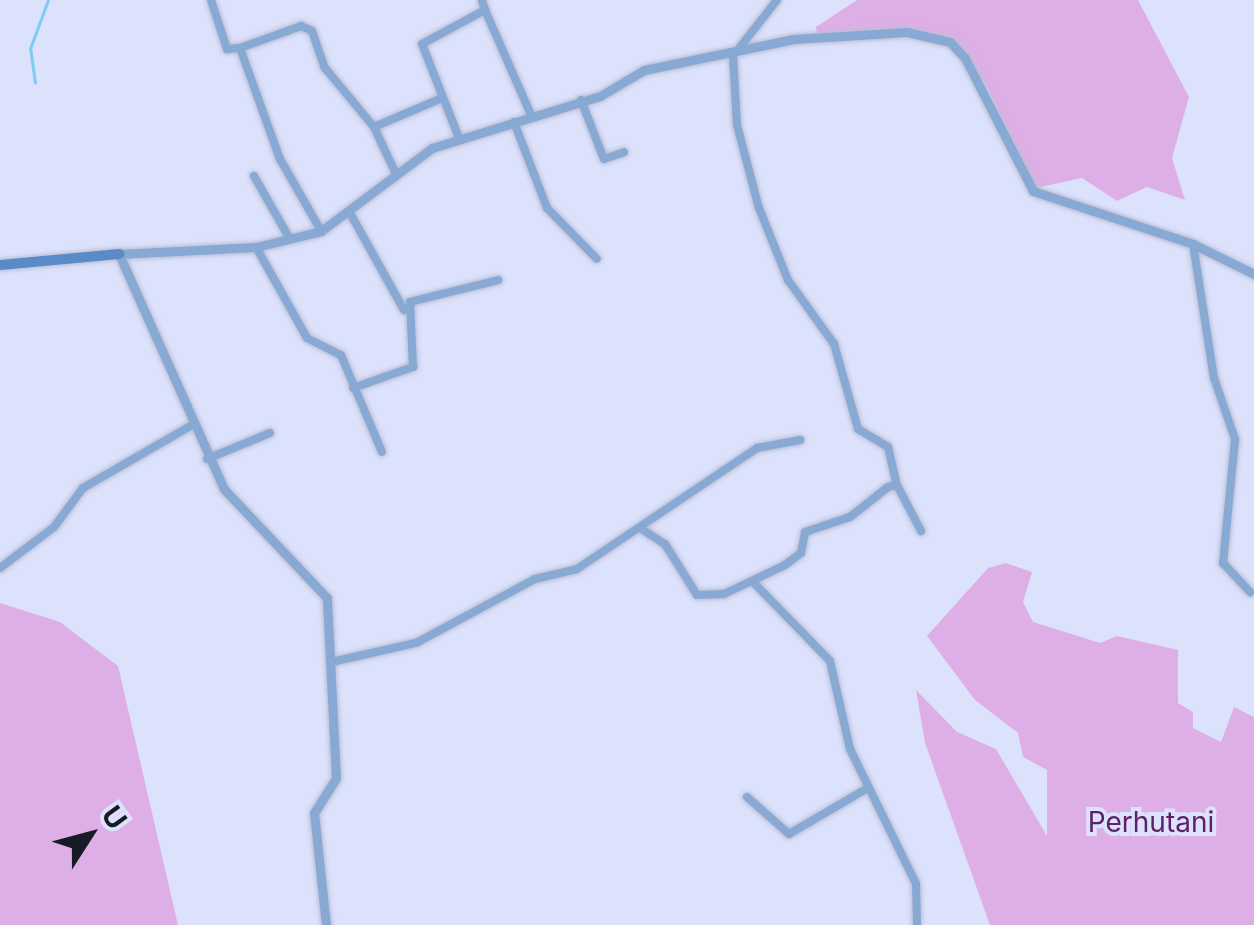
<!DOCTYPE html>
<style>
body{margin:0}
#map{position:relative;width:1254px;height:925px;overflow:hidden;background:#dde2fc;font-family:Inter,sans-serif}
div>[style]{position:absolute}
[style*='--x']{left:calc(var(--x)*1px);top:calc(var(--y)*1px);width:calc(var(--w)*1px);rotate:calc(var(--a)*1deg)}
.green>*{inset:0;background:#deafe6}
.stream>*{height:2.5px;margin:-1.25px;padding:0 1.25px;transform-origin:1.25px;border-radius:1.25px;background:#7bcdf7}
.roads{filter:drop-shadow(0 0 2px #babed5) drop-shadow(0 0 2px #babed5)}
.minor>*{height:8px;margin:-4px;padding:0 4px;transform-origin:4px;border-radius:4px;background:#87a9d3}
.tertiary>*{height:9px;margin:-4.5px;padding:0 4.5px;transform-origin:4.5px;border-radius:4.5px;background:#87a9d3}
.secondary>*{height:10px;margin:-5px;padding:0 5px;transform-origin:5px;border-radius:5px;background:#588bc8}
span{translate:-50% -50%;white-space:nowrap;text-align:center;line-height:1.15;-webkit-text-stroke:8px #dde2fc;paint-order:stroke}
.park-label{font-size:28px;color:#5e2168}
.north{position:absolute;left:40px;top:785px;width:100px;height:100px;-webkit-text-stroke:8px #dde2fc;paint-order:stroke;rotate:54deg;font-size:28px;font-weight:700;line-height:40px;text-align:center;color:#181a25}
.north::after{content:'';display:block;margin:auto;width:35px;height:45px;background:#181a25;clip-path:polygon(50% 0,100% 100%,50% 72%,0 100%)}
</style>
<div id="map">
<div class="green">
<i style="clip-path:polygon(857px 0,1138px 0,1189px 97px,1172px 158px,1185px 200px,1147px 187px,1117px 201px,1082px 178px,1036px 188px,985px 84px,951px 40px,907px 30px,818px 42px,816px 27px)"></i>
<i style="clip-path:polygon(1006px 563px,1032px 572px,1023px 602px,1033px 622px,1100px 643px,1117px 636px,1178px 650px,1178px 703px,1193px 712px,1193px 728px,1221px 742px,1234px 707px,1254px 717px,1254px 925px,990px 925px,925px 743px,916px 690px,957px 732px,996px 749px,1047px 836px,1047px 770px,1023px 757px,1018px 733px,975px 700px,927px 636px,988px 568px)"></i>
<i style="clip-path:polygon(0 603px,60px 622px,118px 666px,178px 925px,0 925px)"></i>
</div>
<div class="stream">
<i style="--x:35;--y:83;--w:34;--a:-98"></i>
<i style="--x:30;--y:49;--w:52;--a:-69.8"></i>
</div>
<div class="roads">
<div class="minor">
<i style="--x:211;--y:0;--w:52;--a:71.9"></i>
<i style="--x:227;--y:49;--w:13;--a:-4"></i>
<i style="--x:240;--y:48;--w:118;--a:70.2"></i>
<i style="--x:280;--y:159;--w:83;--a:60.3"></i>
<i style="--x:485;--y:10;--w:117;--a:66.3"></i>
<i style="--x:240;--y:48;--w:65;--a:-19.8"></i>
<i style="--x:301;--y:26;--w:12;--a:24"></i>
<i style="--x:312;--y:31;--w:39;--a:71"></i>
<i style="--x:325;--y:68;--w:77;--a:50.3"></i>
<i style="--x:374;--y:127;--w:50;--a:65"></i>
<i style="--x:737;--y:51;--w:65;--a:-51.9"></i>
<i style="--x:733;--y:54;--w:71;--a:86.8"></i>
<i style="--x:737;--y:125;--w:86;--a:75.2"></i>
<i style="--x:759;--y:208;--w:78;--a:68.1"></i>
<i style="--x:788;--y:280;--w:79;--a:54.3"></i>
<i style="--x:834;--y:344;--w:88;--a:74.2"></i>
<i style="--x:858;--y:429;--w:35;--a:31"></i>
<i style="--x:888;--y:447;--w:39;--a:77"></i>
<i style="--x:581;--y:100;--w:63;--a:68.7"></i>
<i style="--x:604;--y:159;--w:21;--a:-19"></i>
<i style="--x:514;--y:122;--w:92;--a:69"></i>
<i style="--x:547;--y:208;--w:71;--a:45.6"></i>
<i style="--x:374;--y:127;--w:74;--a:-23.1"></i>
<i style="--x:459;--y:138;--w:101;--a:-111.5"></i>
<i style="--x:422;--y:44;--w:72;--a:-28.4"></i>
<i style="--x:485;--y:10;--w:10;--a:-107"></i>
<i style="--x:254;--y:176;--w:73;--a:60.3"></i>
<i style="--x:350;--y:213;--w:111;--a:60.9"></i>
<i style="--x:1193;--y:244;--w:136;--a:81.1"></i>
<i style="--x:1214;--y:378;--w:65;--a:71"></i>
<i style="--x:1235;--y:439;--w:125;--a:95.5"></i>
<i style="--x:1223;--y:563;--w:40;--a:47"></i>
<i style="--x:256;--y:247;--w:104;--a:60.7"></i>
<i style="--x:307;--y:338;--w:38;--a:27"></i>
<i style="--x:341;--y:355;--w:105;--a:67.1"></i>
<i style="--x:353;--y:388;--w:64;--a:-19.3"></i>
<i style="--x:413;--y:367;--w:65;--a:-92.6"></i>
<i style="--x:410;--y:302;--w:91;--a:-14"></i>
<i style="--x:207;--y:459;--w:68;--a:-22.4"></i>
<i style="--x:640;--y:528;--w:30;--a:33"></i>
<i style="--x:665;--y:544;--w:60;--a:57.9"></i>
<i style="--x:697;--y:595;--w:27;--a:-2"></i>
<i style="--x:724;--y:594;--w:68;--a:-25.4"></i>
<i style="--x:785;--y:565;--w:20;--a:-37"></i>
<i style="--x:801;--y:553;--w:21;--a:-79"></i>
<i style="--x:805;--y:532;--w:47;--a:-18.4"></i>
<i style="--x:850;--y:517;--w:48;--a:-38.3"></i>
<i style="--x:888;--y:487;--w:9;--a:-13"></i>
<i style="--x:897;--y:485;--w:52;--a:62.4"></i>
<i style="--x:0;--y:568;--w:68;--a:-37.2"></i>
<i style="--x:54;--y:527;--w:49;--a:-53.4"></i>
<i style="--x:83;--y:488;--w:126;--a:-30"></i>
<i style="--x:753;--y:582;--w:110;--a:45.7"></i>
<i style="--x:830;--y:661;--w:90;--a:77.2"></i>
<i style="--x:850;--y:749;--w:150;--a:63.9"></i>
<i style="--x:916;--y:884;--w:41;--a:88.6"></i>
<i style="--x:336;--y:661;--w:82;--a:-12.7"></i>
<i style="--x:416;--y:643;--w:135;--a:-28.3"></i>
<i style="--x:535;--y:579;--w:43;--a:-13.4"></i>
<i style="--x:577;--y:569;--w:217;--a:-33.9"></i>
<i style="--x:757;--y:448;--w:44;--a:-10.5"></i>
<i style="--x:747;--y:797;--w:56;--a:41.4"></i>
<i style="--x:789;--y:834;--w:89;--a:-30.3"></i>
</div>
<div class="tertiary">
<i style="--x:326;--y:925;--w:113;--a:-96.1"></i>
<i style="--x:314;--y:813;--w:41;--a:-57.8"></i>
<i style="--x:336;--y:778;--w:180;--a:-92.9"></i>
<i style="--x:327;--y:598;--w:150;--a:-133.4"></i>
<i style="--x:224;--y:489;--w:257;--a:-114.1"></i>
<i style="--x:119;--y:254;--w:137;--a:-2.9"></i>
<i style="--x:256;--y:247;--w:67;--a:-13.8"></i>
<i style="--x:321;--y:231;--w:139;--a:-36.8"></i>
<i style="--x:432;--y:148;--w:176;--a:-17.2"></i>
<i style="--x:600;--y:96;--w:51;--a:-30.6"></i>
<i style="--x:644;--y:70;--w:153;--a:-11.7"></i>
<i style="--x:794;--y:39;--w:113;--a:-3.5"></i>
<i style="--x:907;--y:32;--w:44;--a:13.1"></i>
<i style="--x:950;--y:42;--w:22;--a:47"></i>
<i style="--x:965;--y:58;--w:149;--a:62.9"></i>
<i style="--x:1033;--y:191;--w:169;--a:18.3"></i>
<i style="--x:1193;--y:244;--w:68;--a:26.2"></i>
</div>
<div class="secondary">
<i style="--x:0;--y:265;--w:120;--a:-5.3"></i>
</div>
</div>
<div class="park-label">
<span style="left:1151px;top:822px">Perhutani</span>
</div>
<div class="north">U</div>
</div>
